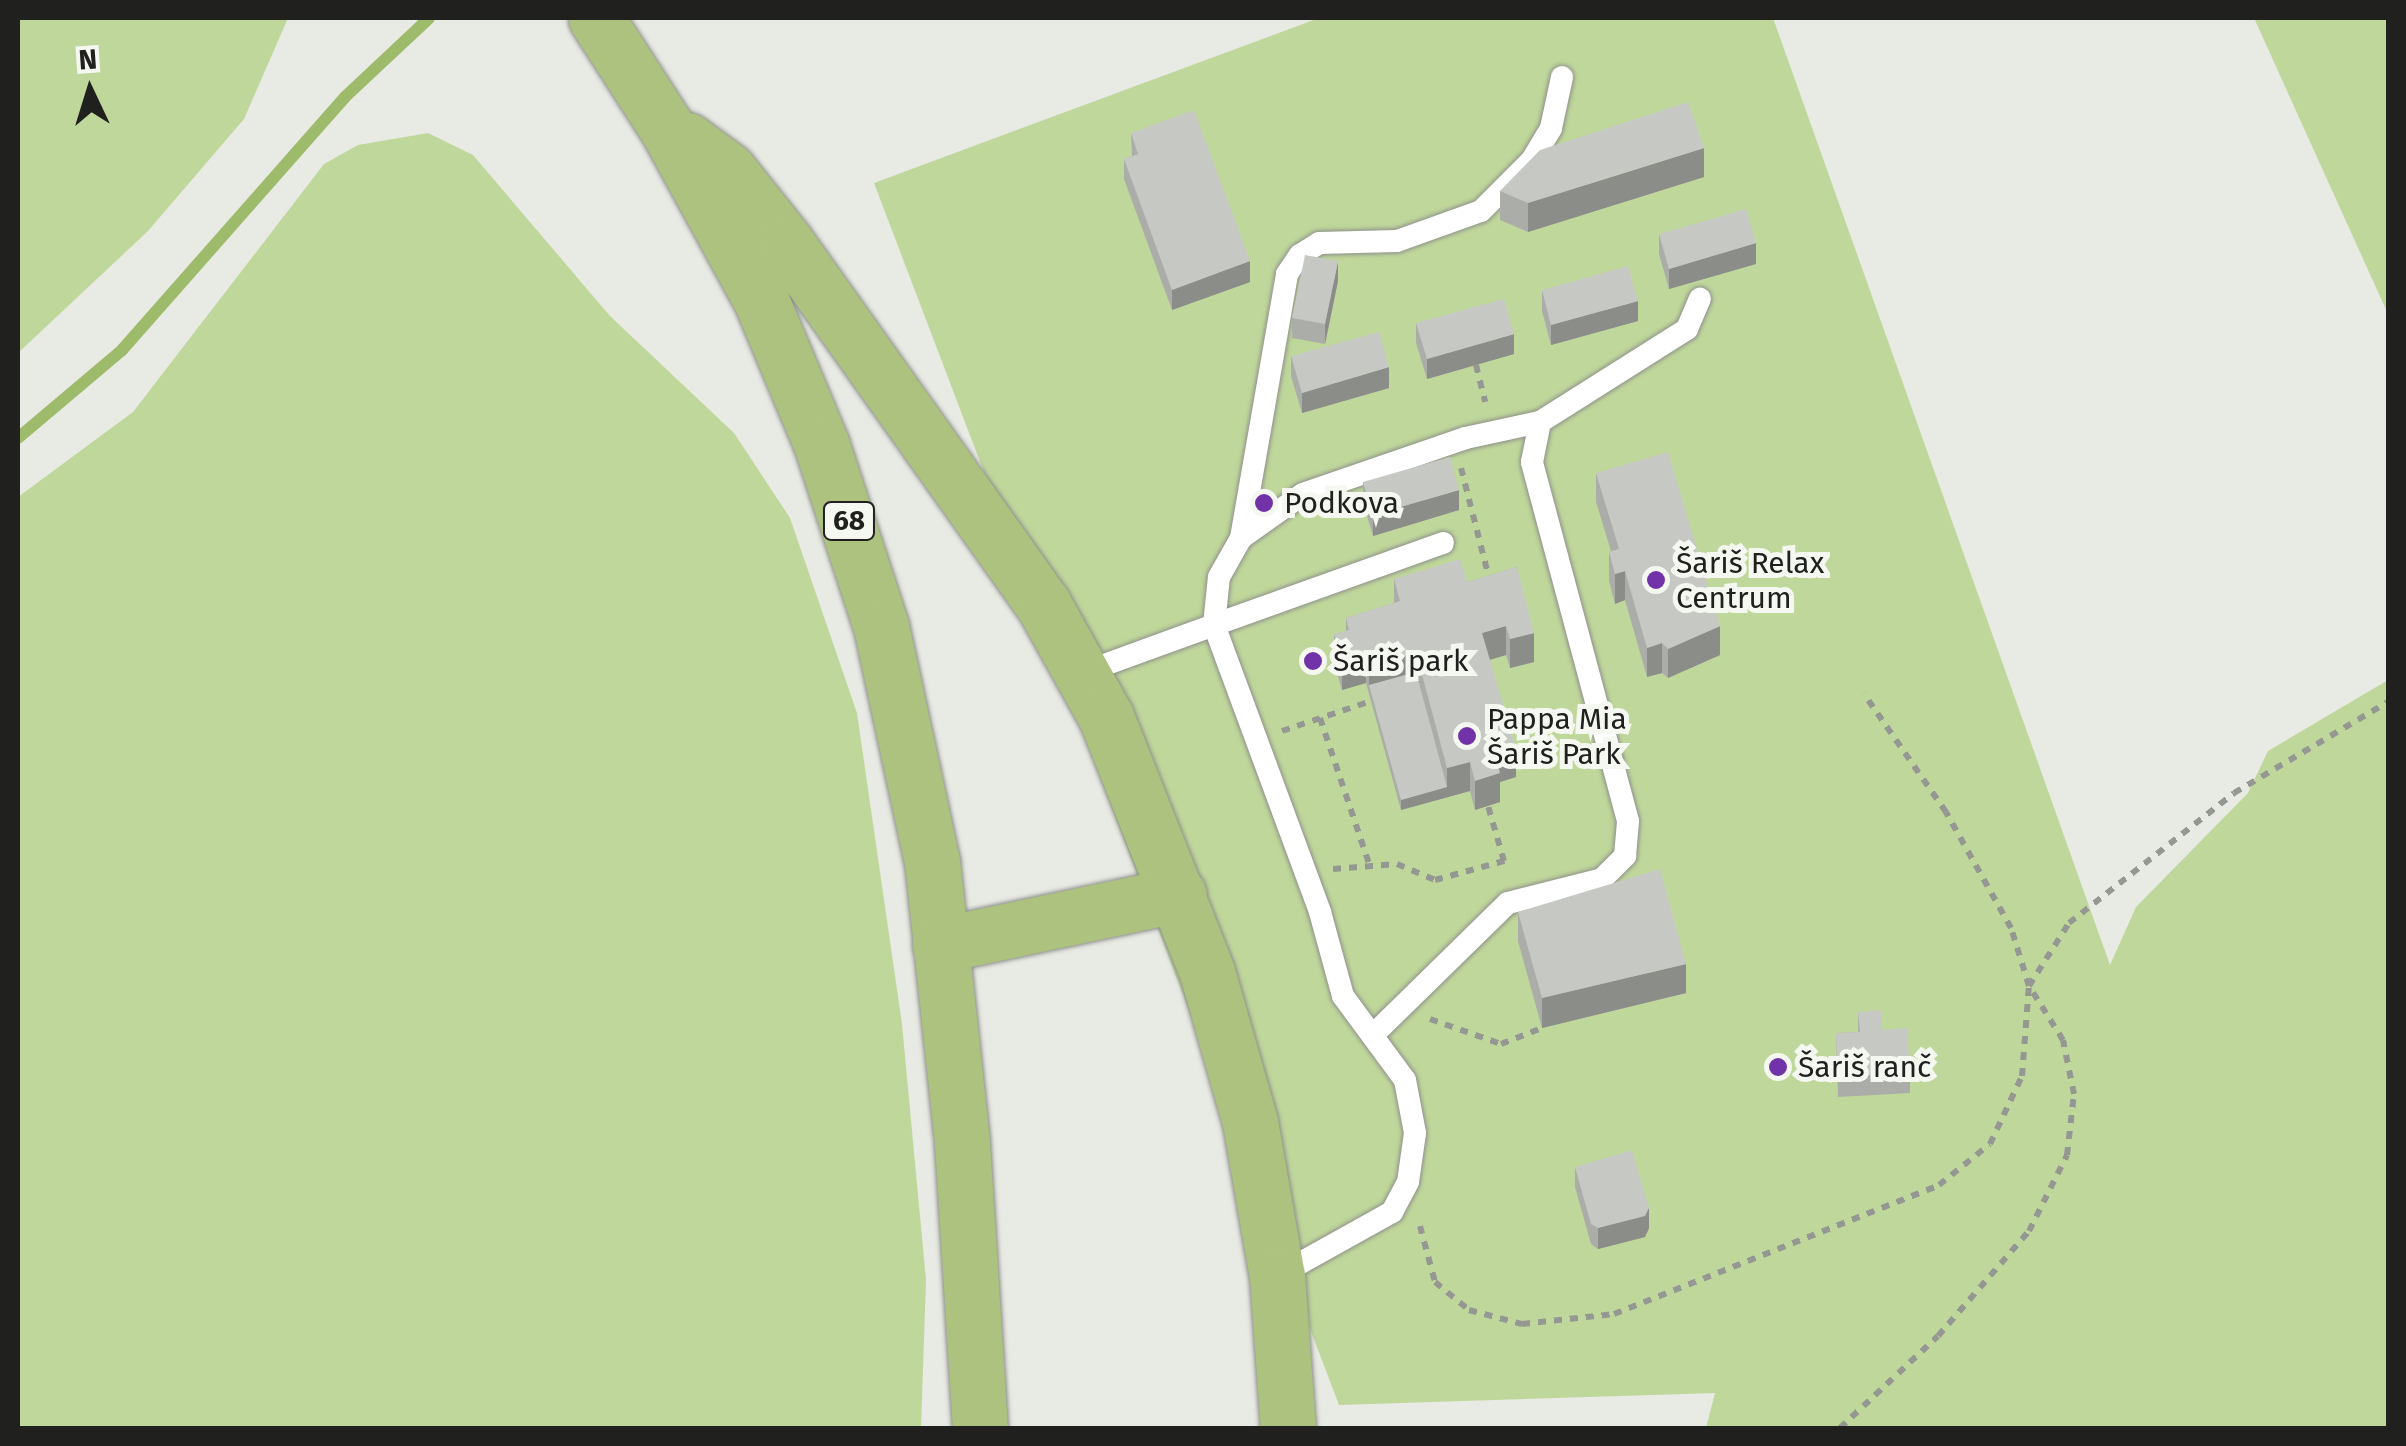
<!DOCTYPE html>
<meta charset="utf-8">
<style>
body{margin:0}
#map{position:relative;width:2406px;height:1446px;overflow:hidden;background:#e8eae4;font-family:"Fira Sans",sans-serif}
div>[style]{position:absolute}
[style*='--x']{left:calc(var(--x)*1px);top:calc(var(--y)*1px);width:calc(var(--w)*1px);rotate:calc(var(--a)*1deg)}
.green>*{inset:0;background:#c0d79b}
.stream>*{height:12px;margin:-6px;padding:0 6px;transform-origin:6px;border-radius:6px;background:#9dbb6a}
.path>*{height:6px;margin-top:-3px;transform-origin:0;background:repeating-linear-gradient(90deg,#959792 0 8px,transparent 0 16px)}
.roads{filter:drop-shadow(0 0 2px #8e918b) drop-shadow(0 0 2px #8e918b)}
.service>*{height:22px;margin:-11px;padding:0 11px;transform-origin:11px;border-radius:11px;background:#fff}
.primary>*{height:55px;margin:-27.5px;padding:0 27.5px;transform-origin:27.5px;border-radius:27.5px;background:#adc27f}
.wall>*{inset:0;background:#aaada8}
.shaded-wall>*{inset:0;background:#8b8d88}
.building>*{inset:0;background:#c6c9c3}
.dots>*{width:28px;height:28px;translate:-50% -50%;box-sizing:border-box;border:5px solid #f5f8f1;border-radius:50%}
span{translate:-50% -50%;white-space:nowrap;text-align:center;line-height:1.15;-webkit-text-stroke:10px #f5f8f1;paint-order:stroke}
.shield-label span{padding:2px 8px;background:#f5f8f1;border:2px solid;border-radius:8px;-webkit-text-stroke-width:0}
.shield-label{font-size:28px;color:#20211f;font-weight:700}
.poi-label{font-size:30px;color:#20211f}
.left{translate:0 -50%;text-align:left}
.frame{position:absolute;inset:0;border:20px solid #20211f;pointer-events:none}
.north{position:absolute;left:40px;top:40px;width:100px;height:100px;-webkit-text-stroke:8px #f5f8f1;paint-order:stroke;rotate:356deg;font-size:28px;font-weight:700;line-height:40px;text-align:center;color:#20211f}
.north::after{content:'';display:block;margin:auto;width:35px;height:45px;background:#20211f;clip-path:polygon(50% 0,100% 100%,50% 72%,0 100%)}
</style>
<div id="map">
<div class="green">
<i style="clip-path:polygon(18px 18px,288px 18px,244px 119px,148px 231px,18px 353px)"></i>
<i style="clip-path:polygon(1319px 18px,1773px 18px,2110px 965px,2136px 907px,2248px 793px,2268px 751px,2388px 680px,2388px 1428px,1706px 1428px,1715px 1393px,1339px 1405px,874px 183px)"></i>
<i style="clip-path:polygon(2254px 18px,2388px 18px,2388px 314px)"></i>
<i style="clip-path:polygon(428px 133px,473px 155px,610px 316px,734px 433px,790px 518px,857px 713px,902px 1024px,926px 1280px,921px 1428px,18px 1428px,18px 497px,133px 412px,324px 164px,358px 145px)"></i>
</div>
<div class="stream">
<i style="--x:18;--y:438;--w:136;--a:-40.2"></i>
<i style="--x:122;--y:350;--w:337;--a:-48.6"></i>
<i style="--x:345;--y:97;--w:115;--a:-43.2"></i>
</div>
<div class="path">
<i style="--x:1476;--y:365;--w:38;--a:76"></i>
<i style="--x:1461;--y:468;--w:118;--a:75.7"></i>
<i style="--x:1320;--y:718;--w:154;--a:71.4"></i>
<i style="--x:1282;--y:731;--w:94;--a:-18.6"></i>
<i style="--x:1333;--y:869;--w:64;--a:-4.5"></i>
<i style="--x:1397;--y:864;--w:41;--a:22.8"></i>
<i style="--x:1435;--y:880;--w:72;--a:-15.4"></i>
<i style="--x:1504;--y:861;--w:57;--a:-106.2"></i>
<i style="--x:1430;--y:1019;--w:75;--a:19.4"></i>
<i style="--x:1501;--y:1044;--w:44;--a:-21.3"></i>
<i style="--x:1420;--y:1226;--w:58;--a:75"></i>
<i style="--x:1435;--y:1282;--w:44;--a:39.5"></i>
<i style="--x:1469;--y:1310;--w:55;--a:14.8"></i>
<i style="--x:1522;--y:1324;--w:93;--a:-6.2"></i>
<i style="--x:1614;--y:1314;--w:350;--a:-21.6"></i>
<i style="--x:1939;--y:1185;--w:65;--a:-38.8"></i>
<i style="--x:1990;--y:1144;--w:75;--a:-64.8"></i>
<i style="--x:2022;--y:1076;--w:90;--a:-85.6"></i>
<i style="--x:2029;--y:986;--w:61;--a:-107.2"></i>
<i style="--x:2011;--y:928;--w:133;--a:-119.3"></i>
<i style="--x:1946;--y:812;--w:144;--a:-124.8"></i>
<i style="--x:1840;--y:1428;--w:134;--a:-43.2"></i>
<i style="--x:1938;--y:1336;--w:139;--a:-49.1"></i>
<i style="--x:2029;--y:1231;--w:85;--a:-63.4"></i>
<i style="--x:2067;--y:1155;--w:61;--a:-83.5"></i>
<i style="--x:2074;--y:1094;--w:55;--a:-101.5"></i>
<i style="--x:2063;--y:1040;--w:64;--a:-122.2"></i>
<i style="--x:2029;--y:986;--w:75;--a:-57.6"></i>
<i style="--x:2069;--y:923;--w:210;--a:-38.2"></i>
<i style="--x:2234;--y:793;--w:179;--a:-30.6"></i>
</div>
<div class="roads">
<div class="service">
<i style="--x:1241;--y:538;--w:268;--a:-80.1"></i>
<i style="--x:1287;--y:274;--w:23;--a:-56"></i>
<i style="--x:1300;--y:255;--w:22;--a:-32"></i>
<i style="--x:1319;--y:243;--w:78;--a:-1.5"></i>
<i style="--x:1397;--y:241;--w:89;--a:-19.7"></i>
<i style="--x:1481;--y:211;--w:72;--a:-45"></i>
<i style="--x:1532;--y:160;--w:37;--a:-59"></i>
<i style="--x:1551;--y:128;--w:52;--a:-77.8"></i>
<i style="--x:1443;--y:543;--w:243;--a:160.3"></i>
<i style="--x:1214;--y:625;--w:48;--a:-84.1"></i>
<i style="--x:1219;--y:577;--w:45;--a:-60.6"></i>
<i style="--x:1241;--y:538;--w:76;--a:-35.4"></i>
<i style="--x:1303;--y:494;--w:172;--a:-19"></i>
<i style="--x:1466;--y:438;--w:76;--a:-12.2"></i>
<i style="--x:1085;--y:672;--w:137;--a:-20"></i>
<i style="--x:1214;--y:625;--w:306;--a:69.7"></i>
<i style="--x:1320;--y:912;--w:87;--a:74.7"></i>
<i style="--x:1343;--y:996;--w:104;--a:53.6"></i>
<i style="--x:1405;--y:1080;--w:54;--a:79.3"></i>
<i style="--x:1415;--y:1133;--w:49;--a:98.1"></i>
<i style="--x:1408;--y:1182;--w:34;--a:118"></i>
<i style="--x:1392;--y:1212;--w:132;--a:150.9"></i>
<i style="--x:1374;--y:1034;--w:187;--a:-44.4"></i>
<i style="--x:1508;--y:903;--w:97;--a:-14.3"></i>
<i style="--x:1602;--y:879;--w:33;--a:-45"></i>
<i style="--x:1625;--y:856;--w:35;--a:-85"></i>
<i style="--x:1628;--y:821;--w:372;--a:-105"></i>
<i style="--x:1532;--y:462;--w:41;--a:-78.7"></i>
<i style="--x:1540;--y:422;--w:174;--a:-32.3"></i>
<i style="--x:1687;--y:329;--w:33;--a:-67"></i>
</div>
<div class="primary">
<i style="--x:596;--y:18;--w:131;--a:57.2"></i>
<i style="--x:667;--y:128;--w:196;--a:61.3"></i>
<i style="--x:761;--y:300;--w:158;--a:67.3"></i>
<i style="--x:822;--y:446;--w:189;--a:71.9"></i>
<i style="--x:881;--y:626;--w:240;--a:77.8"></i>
<i style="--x:932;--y:861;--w:284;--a:83.9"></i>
<i style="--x:962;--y:1143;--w:286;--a:86.4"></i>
<i style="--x:687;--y:140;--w:51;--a:36.2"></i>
<i style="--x:728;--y:170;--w:95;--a:51.4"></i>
<i style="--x:787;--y:244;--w:442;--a:54.6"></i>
<i style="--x:1043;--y:604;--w:129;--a:60.9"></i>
<i style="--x:1106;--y:717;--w:274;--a:68.4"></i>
<i style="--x:1207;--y:972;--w:156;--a:74"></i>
<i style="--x:1250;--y:1122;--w:156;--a:80.1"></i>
<i style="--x:1277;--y:1276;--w:152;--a:85.9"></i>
<i style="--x:940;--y:945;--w:244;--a:-12"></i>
</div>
</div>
<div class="wall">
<i style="clip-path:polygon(1131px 133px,1250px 282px,1172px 310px,1124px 179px,1124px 159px,1132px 156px)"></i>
<i style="clip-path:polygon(1704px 177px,1528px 232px,1500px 220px,1500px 191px)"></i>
<i style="clip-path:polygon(1659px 234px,1756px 264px,1669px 289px,1659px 254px)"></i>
<i style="clip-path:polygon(1338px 281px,1325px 344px,1292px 338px,1292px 318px)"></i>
<i style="clip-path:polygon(1542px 290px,1638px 321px,1551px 345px,1542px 311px)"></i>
<i style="clip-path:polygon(1416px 323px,1514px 354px,1427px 379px,1416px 343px)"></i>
<i style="clip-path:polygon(1291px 356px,1389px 388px,1302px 413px,1291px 376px)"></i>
<i style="clip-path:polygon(1596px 473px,1720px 655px,1668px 678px,1662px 673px,1647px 677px,1625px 600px,1615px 604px,1609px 581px,1609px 552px,1611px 551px,1596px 502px)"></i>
<i style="clip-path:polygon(1363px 482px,1459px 510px,1373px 536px,1363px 502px)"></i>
<i style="clip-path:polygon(1517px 567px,1534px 662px,1510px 668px,1506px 655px,1490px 660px,1516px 777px,1500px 782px,1500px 802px,1475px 810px,1470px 791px,1401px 810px,1366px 683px,1342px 690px,1334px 663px,1334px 634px,1346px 631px,1346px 618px,1394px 603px,1394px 579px,1467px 582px)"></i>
<i style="clip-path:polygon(1518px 912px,1686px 993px,1542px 1028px,1518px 941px)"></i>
<i style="clip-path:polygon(1858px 1012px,1882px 1030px,1910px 1073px,1910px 1093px,1838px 1097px,1836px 1033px,1858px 1032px)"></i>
<i style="clip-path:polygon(1575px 1167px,1649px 1228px,1645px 1237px,1598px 1249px,1591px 1244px,1575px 1187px)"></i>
</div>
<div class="shaded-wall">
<i style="clip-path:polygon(1704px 148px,1704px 177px,1528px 232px,1528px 203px)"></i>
<i style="clip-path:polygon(1756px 243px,1756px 264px,1669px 289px,1669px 269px)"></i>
<i style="clip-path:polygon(1250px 261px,1250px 282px,1172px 310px,1172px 290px)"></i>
<i style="clip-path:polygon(1338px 261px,1338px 281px,1325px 344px,1325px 324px)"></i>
<i style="clip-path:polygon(1638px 301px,1638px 321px,1551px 345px,1551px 325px)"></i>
<i style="clip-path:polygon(1514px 334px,1514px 354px,1427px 379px,1427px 359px)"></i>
<i style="clip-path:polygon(1389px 367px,1389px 388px,1302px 413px,1302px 393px)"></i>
<i style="clip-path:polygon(1459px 490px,1459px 510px,1373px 536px,1373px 515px)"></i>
<i style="clip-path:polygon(1625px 571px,1625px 600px,1615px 604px,1615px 574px)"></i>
<i style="clip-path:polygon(1506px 626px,1506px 655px,1482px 662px,1482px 633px)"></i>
<i style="clip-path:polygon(1720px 626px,1720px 655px,1668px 678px,1668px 649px)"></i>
<i style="clip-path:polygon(1534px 633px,1534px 662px,1510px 668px,1510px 639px)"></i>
<i style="clip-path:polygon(1662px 643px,1662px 673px,1647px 677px,1647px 648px)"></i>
<i style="clip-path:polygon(1416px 652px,1416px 682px,1369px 685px,1369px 666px)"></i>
<i style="clip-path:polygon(1366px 654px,1366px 683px,1342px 690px,1342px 660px)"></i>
<i style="clip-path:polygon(1516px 748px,1516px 777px,1500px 782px,1500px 802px,1475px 810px,1475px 781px,1495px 754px)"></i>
<i style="clip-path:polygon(1470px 762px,1470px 791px,1401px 810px,1401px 800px,1447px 787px,1447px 768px)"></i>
<i style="clip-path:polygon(1686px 964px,1686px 993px,1542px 1028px,1542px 998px)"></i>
<i style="clip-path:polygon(1649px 1208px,1649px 1228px,1645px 1237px,1598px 1249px,1598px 1228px)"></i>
</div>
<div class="building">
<i style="clip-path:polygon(1688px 102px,1704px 148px,1528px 203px,1500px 191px,1540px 150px)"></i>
<i style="clip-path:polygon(1194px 110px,1250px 261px,1172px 290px,1124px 159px,1138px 154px,1131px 133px)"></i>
<i style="clip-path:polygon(1746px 209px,1756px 243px,1669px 269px,1659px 234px)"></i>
<i style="clip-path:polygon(1305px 255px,1338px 261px,1325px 324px,1292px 318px)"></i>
<i style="clip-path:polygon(1628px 266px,1638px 301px,1551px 325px,1542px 290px)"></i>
<i style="clip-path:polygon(1504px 299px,1514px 334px,1427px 359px,1416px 323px)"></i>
<i style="clip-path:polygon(1379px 332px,1389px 367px,1302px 393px,1291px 356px)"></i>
<i style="clip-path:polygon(1668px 452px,1720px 626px,1668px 649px,1662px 643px,1647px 648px,1625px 571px,1615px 574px,1609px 552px,1619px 549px,1596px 473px)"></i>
<i style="clip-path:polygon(1450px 457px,1459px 490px,1373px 515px,1363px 482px)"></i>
<i style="clip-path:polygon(1460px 559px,1467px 582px,1517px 567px,1534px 633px,1510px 639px,1506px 626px,1482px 633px,1516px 748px,1495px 754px,1500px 773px,1475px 781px,1470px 762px,1447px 768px,1416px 652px,1369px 666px,1366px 654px,1342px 660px,1334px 634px,1349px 630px,1346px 618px,1400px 601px,1394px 579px)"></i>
<i style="clip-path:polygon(1416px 672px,1447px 787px,1401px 800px,1369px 685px)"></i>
<i style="clip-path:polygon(1660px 869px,1686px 964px,1542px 998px,1518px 912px)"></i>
<i style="clip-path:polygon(1881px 1010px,1882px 1030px,1907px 1028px,1910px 1073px,1838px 1077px,1836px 1033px,1860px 1032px,1858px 1012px)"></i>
<i style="clip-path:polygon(1632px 1150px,1649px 1208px,1645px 1216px,1598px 1228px,1591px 1224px,1575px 1167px)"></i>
</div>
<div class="dots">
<i style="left:1264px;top:503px;background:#7333a8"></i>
<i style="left:1656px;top:580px;background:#7333a8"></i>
<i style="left:1313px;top:661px;background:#7333a8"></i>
<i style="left:1467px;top:736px;background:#7333a8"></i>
<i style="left:1778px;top:1067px;background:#7333a8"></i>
</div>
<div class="shield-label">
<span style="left:849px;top:521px">68</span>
</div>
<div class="poi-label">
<span class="left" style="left:1284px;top:503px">Podkova</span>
<span class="left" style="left:1676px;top:580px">Šariš Relax<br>Centrum</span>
<span class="left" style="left:1333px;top:661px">Šariš park</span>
<span class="left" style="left:1487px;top:736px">Pappa Mia<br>Šariš Park</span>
<span class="left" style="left:1798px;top:1067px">Šariš ranč</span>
</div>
<div class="frame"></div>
<div class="north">N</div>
</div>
